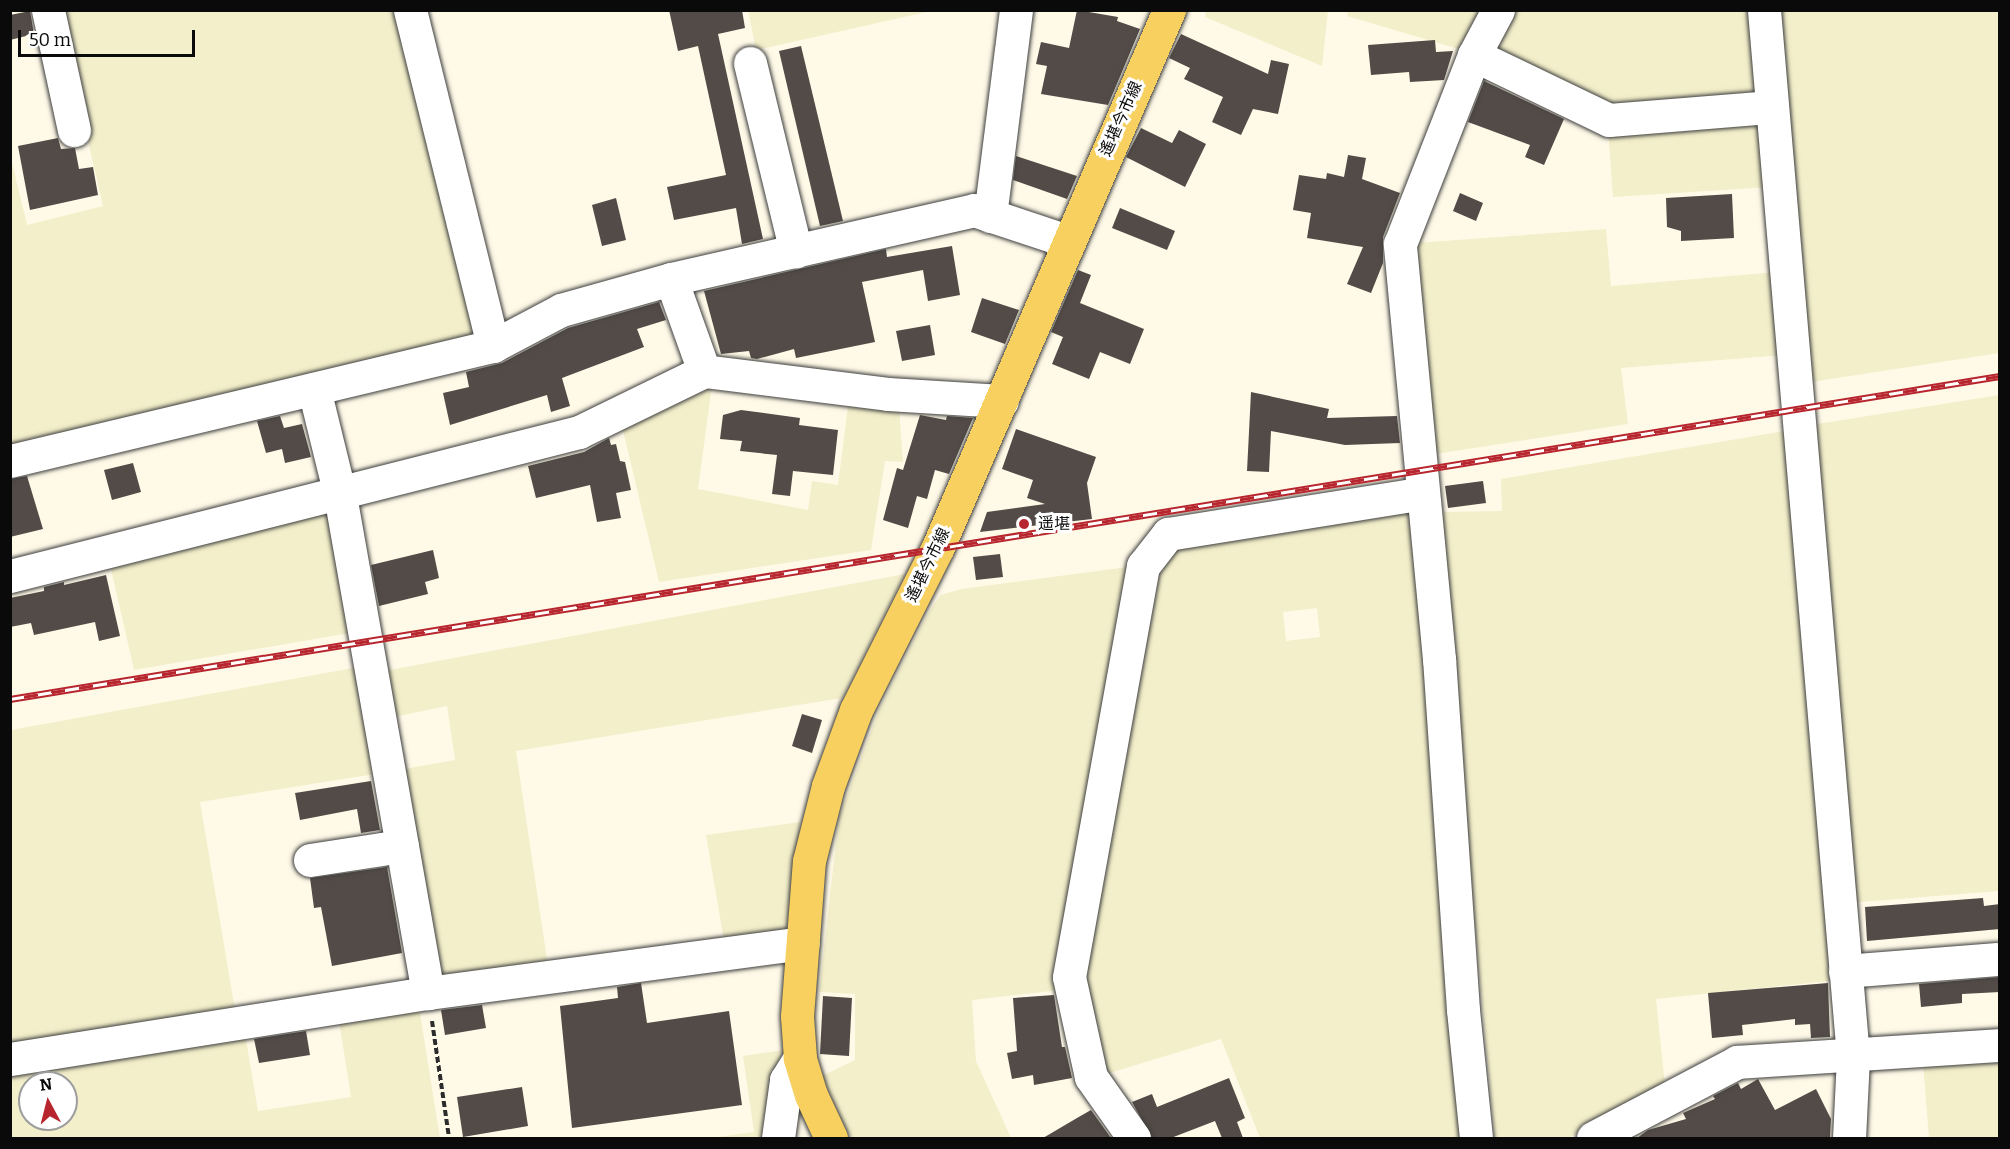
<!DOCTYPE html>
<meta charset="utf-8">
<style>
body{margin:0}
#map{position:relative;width:2010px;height:1149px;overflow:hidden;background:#fffae8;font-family:Bitter,"Noto Sans JP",serif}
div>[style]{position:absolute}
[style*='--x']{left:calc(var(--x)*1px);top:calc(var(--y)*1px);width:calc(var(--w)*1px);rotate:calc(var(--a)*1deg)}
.farmland>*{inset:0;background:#f3efca}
.building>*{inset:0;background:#534b47}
.path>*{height:4px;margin-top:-2px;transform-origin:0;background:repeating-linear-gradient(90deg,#2c2c2c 0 6px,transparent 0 9px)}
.roads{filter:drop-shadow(0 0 2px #3d3d3d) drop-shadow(0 0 2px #3d3d3d)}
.minor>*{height:33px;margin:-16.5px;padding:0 16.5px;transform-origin:16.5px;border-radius:16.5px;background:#fff}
.major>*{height:33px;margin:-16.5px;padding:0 16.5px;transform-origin:16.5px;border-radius:16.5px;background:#f7d060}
.rail>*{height:7px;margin-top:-3.5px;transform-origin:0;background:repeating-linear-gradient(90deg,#fff 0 14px,#b7262e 0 28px);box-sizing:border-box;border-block:2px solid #b7262e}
.dots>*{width:16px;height:16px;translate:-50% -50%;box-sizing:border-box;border:3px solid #fff;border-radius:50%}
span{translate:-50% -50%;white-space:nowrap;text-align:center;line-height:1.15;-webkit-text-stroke:6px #fff;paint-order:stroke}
.street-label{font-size:16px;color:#0a0a0a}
.poi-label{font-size:16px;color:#0a0a0a}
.left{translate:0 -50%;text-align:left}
.frame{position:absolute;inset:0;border:12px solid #0a0a0a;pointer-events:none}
.north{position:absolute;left:18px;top:1071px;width:60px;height:60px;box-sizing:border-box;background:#fff;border:2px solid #9d9d9d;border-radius:50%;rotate:353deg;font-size:16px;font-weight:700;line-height:24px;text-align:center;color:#0a0a0a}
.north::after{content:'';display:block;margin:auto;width:21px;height:27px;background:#b7262e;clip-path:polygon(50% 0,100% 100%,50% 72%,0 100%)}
.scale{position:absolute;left:18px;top:30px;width:177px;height:27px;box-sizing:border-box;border:3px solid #0a0a0a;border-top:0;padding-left:8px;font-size:18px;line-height:21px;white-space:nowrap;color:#0a0a0a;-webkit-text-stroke:4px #fff;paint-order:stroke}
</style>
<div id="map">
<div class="farmland">
<i style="clip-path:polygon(748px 10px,931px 11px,756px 50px)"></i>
<i style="clip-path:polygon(1348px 10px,1475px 10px,1485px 16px,1469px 52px,1347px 16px)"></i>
<i style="clip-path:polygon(58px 11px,398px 11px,478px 342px,11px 453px,10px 154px,27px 225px,103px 206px)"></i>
<i style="clip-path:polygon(1206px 11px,1328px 11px,1322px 66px,1205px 17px)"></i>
<i style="clip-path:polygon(1512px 11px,1755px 11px,1761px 92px,1617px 108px,1490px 50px)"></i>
<i style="clip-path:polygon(1776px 11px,1999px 11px,1999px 353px,1805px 383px)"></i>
<i style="clip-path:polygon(1759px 119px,1770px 187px,1613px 197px,1608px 129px)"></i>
<i style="clip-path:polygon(1606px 229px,1611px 286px,1777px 272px,1784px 355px,1621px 368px,1628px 424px,1429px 455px,1416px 243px)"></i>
<i style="clip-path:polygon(712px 386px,698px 489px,808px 510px,812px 481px,838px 485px,849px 398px,899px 406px,903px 462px,885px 461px,871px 550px,659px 582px,622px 426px)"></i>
<i style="clip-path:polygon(1999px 395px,1999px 891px,1849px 903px,1805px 426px)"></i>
<i style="clip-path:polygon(1790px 430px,1838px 980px,1656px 999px,1665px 1085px,1568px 1138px,1495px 1138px,1436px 512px,1502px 511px,1501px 479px)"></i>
<i style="clip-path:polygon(evenodd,1418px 500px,1474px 1138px,1260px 1138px,1221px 1039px,1100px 1076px,1075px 980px,1151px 570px,1170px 540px,1418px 500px,1317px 608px,1320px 637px,1286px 641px,1283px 612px,1317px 608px)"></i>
<i style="clip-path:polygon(334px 507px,356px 632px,134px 670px,109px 560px)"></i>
<i style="clip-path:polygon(1135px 566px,1060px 990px,972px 1000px,976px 1061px,1011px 1138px,851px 1138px,822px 1076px,855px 1060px,855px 994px,819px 992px,839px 817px,879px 710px,928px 613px,941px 595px,961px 589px)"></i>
<i style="clip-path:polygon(905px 574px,842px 698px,516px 751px,548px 966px,432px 983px,399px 770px,455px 760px,447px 706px,394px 717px,384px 671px)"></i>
<i style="clip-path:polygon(364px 666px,381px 773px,200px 802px,235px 1010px,11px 1043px,11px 730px)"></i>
<i style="clip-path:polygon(800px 822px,792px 917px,783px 931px,724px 941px,706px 835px)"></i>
<i style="clip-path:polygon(evenodd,419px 1007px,440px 1138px,11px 1138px,11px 1068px,245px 1033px,258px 1111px,351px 1097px,339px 1021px,419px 1007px,30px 1083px,66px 1083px,66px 1119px,30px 1119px,30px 1083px)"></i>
<i style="clip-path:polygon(783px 1050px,771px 1138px,710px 1138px,754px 1132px,743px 1056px)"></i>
<i style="clip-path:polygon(1999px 1056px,1999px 1138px,1929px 1138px,1923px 1063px)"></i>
</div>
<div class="building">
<i style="clip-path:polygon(669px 10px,742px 10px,745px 28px,718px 34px,763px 239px,742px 244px,736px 208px,674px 220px,667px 187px,726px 175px,698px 46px,678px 51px)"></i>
<i style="clip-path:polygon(1077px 10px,1118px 17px,1117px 21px,1140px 29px,1108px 105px,1041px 94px,1047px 66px,1036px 64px,1041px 42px,1069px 48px)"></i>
<i style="clip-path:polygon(30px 11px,34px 34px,10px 40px,10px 15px)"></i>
<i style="clip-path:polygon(1181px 34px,1268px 74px,1271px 60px,1289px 64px,1278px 114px,1253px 109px,1241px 135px,1212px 122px,1223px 97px,1184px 79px,1190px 68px,1169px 58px)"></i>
<i style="clip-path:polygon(1435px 40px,1436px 52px,1453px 51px,1444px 80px,1410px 82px,1409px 72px,1371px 75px,1368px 45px)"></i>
<i style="clip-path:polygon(801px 46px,843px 221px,820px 226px,779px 51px)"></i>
<i style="clip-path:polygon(1484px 81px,1564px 119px,1544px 165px,1525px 157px,1530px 145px,1468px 122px)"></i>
<i style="clip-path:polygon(1141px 128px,1172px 143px,1179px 130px,1206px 144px,1185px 187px,1126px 157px)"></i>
<i style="clip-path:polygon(58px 138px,61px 149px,75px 148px,79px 169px,93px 167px,98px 195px,30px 210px,18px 146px)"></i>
<i style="clip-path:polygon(1348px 155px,1366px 158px,1362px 179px,1400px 193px,1383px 237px,1383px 263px,1371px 293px,1347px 284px,1363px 247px,1307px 238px,1311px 213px,1293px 210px,1299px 175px,1326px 179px,1327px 173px,1344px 177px)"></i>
<i style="clip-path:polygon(1016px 156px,1077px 176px,1067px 199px,1013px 180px)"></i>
<i style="clip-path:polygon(1460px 193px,1483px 203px,1476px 221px,1453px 211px)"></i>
<i style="clip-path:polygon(1732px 194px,1734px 238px,1681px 241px,1681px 231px,1667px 227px,1666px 198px)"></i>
<i style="clip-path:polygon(616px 198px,626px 240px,602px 246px,592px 205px)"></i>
<i style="clip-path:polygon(1120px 208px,1175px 231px,1167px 250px,1112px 228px)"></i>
<i style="clip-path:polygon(952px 246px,960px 295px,928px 301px,923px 270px,862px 282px,875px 342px,796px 358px,794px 349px,757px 359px,751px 358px,749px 351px,721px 354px,704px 291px,886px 249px,887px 257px)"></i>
<i style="clip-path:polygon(1078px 270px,1091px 275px,1080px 303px,1144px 329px,1130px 364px,1100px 352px,1089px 379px,1052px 364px,1063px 337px,1051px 332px)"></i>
<i style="clip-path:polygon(982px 298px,1019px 310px,1005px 344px,971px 332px)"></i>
<i style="clip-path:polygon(659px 302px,666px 320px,637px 329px,644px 347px,562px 378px,570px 406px,551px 412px,547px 395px,450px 425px,443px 393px,469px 387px,466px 372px,502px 363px,568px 328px)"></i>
<i style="clip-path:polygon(930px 325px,935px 355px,902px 361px,896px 331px)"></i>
<i style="clip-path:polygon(1251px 392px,1329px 409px,1327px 418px,1397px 416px,1400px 443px,1345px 445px,1271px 431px,1269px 472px,1247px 471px)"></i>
<i style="clip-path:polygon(741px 410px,800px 418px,799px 425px,838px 430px,833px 475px,793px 471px,790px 496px,772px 494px,777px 455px,740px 451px,742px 441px,720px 439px,723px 415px)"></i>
<i style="clip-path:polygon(920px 415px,946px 420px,947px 416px,973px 418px,949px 474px,935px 470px,927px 499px,917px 496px,908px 528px,883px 520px,897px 468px,903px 470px)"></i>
<i style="clip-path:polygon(280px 416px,284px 428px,302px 424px,311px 457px,285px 463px,282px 449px,266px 453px,257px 421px)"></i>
<i style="clip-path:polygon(1016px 429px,1096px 457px,1087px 483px,1092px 519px,980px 532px,987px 512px,1045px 504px,1027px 498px,1033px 480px,1002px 469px)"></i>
<i style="clip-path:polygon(609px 438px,611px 445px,616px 444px,620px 461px,625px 462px,631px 490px,616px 493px,621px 518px,597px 522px,590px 485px,536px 498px,528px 466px,584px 452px)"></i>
<i style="clip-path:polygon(133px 463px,141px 492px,112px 500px,104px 470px)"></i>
<i style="clip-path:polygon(27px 476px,43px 529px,10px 537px,10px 479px)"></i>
<i style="clip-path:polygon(1483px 481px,1486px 503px,1448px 508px,1445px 486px)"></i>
<i style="clip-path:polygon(433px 550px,439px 578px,425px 582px,428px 594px,379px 606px,371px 565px)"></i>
<i style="clip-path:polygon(1000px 554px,1003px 577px,976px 580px,973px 557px)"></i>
<i style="clip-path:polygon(106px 575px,120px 636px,99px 641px,95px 622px,34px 635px,31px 623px,10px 627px,10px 598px,44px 591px,44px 587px,64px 582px,64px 585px)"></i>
<i style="clip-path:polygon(802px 714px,822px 720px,812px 753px,792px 746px)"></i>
<i style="clip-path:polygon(371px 781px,380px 830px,361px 833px,357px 809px,300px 820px,295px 793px)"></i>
<i style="clip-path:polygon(387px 867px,402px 953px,332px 966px,321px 907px,314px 908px,310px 878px)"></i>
<i style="clip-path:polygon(1983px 898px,1984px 906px,2000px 904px,2000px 929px,1867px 941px,1865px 907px)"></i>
<i style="clip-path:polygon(2000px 977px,2000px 992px,1962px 994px,1962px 1003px,1921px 1007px,1919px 984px)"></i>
<i style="clip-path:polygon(641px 983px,647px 1023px,729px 1011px,742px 1105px,572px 1128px,560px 1006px,618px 998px,617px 987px)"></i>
<i style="clip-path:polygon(1828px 983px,1830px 1037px,1811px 1038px,1810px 1024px,1795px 1025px,1795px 1019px,1742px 1025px,1743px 1035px,1712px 1038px,1708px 993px)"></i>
<i style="clip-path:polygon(1054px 995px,1062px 1047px,1065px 1047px,1072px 1078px,1034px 1085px,1033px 1075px,1012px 1079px,1007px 1053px,1017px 1051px,1013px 998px)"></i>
<i style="clip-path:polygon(823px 996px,852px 998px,849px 1056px,820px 1054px)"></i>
<i style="clip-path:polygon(482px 1005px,486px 1028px,445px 1035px,441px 1010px)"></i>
<i style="clip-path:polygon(306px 1031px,310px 1055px,259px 1063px,254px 1039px)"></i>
<i style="clip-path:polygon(1229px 1078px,1245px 1118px,1237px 1122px,1243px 1138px,1222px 1138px,1215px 1121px,1171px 1138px,1152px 1138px,1132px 1102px,1152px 1094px,1157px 1107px)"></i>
<i style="clip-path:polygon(1758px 1079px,1775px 1110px,1816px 1089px,1831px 1119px,1830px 1138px,1637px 1138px,1648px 1130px,1686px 1119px,1683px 1113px,1715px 1099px,1713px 1096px,1738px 1083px,1741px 1089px)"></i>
<i style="clip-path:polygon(522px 1087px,528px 1126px,463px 1137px,457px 1097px)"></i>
<i style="clip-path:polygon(1091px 1110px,1111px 1138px,1043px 1138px,1077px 1118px)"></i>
</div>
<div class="path">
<i style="--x:432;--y:1021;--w:118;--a:81.7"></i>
</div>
<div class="roads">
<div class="minor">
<i style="--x:48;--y:10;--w:123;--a:77.8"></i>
<i style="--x:410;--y:10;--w:346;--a:76.1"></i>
<i style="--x:1764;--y:10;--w:1051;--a:85.14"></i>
<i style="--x:1853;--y:1057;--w:81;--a:92.8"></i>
<i style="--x:1474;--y:55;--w:150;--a:25.7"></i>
<i style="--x:1609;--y:120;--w:163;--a:-4.6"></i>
<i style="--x:750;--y:63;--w:194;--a:76.3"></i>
<i style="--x:990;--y:216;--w:208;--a:-82.8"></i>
<i style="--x:671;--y:279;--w:98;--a:70.3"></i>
<i style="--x:314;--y:389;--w:109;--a:76.2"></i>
<i style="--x:340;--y:495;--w:506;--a:79.98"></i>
<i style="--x:10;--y:461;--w:497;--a:-13.4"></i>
<i style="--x:493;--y:346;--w:77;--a:-27.9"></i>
<i style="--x:561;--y:310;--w:114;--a:-15.7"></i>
<i style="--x:671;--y:279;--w:311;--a:-12.8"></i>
<i style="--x:974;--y:210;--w:98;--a:18.4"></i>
<i style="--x:10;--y:576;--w:587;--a:-14.2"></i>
<i style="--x:579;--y:432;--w:139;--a:-26"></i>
<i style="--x:704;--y:371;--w:185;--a:7.1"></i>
<i style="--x:888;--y:394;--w:114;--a:3.5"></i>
<i style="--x:310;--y:860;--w:93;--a:-8.7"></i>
<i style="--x:1845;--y:971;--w:152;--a:-4.5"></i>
<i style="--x:10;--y:1059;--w:423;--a:-9"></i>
<i style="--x:428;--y:993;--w:378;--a:-7.6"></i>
<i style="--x:778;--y:1138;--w:59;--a:-82.1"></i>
<i style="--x:786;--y:1080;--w:26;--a:-58"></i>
<i style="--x:1134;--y:1138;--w:75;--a:-125.2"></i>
<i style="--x:1091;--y:1077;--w:102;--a:-102.4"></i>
<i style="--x:1069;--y:977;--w:418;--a:-79.8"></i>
<i style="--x:1143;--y:566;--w:41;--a:-52"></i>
<i style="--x:1168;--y:534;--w:258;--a:-9.1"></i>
<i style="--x:1476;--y:1138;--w:129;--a:-95.8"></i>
<i style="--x:1463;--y:1010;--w:352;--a:-93.9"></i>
<i style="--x:1439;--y:659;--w:417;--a:-95.4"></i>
<i style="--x:1400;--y:244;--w:203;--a:-68.6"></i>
<i style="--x:1474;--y:55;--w:51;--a:-61.9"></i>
<i style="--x:1593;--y:1138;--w:163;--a:-27.8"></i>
<i style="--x:1737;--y:1062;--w:264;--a:-3.7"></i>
</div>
<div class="major">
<i style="--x:831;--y:1138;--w:47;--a:-114.9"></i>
<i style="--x:811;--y:1095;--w:39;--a:-107"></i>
<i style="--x:800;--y:1058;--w:42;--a:-94.1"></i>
<i style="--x:797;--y:1016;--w:155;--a:-85.6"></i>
<i style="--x:809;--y:861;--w:77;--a:-75.8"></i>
<i style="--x:828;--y:786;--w:81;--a:-69.8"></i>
<i style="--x:856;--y:710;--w:182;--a:-63.3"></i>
<i style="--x:938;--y:547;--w:585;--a:-66.72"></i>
</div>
</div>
<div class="rail">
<i style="--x:10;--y:699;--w:2016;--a:-9.22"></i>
</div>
<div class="dots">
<i style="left:1024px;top:524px;background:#b7262e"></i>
</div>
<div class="street-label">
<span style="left:1121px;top:119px;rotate:-66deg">遙堪今市線</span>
<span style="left:928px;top:565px;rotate:-64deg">遙堪今市線</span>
</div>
<div class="poi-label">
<span class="left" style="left:1038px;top:524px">遥堪</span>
</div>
<div class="frame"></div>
<div class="north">N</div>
<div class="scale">50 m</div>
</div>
